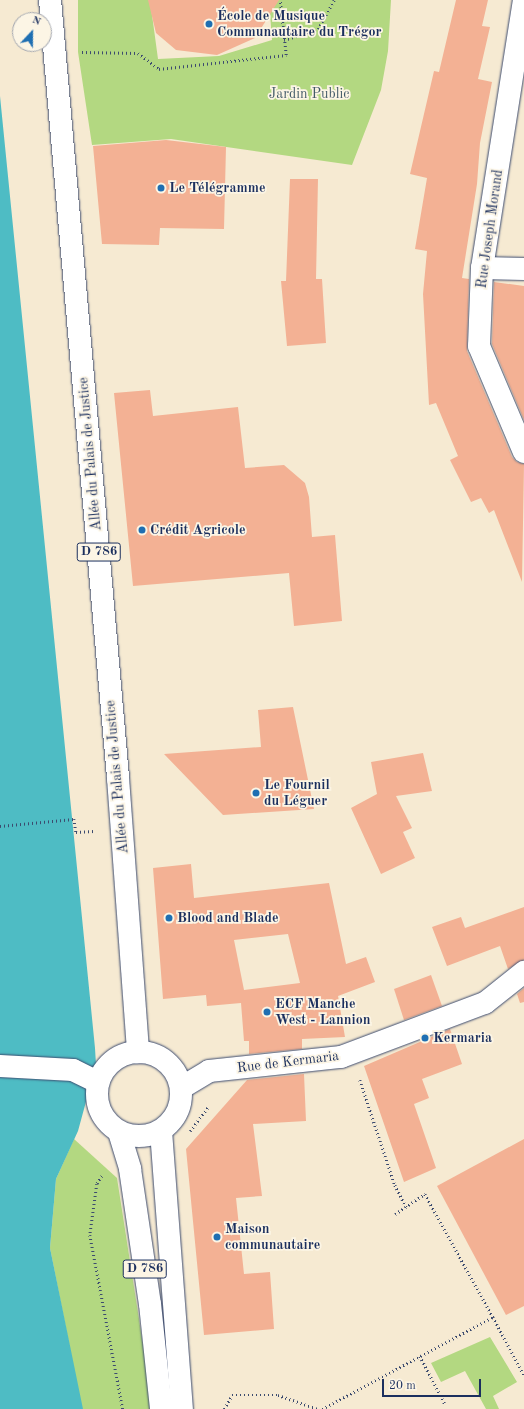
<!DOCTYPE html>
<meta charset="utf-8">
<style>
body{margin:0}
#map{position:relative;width:524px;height:1409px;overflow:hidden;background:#f6ead2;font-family:"Old Standard TT",serif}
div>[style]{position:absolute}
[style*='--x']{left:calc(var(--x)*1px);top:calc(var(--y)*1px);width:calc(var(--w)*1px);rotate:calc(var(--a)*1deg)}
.green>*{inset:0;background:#b3d881}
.water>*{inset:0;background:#4ebcc4}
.building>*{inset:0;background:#f3b194}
.path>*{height:2.5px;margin-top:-1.25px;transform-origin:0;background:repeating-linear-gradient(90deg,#3c4b6f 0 1px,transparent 0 4px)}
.roads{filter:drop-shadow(0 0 1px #3c4b6f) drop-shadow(0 0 1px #3c4b6f)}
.minor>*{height:22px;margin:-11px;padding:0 11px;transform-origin:11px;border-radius:11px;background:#fff}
.tertiary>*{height:22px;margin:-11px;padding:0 11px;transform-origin:11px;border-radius:11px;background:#fff}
.primary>*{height:22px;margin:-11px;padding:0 11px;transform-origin:11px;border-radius:11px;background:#fff}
.primary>.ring{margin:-11px;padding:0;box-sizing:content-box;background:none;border:22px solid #fff;border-radius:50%}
.dots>*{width:11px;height:11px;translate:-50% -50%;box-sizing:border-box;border:2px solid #fcf5e5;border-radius:50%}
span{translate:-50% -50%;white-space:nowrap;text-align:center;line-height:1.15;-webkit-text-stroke:3.5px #fcf5e5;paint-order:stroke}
.shield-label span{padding:1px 3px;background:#fcf5e5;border:1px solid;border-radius:3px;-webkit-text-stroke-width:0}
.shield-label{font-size:13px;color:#1b2f5e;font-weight:700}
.poi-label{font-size:14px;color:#1b2f5e;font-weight:700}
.left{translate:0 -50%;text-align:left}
.park-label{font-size:14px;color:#415967}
.street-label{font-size:14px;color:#1b2f5e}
.north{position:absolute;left:12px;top:12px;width:40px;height:40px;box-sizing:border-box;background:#fcf5e5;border:1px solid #a2a6af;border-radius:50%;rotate:22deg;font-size:11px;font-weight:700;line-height:16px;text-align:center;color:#1b2f5e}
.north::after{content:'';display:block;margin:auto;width:14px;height:18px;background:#1f6fb2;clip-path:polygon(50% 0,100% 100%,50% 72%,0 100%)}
.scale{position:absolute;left:382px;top:1379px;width:99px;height:18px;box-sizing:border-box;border:2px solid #1b2f5e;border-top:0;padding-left:5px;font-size:12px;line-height:14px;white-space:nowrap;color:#1b2f5e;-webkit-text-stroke:3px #fcf5e5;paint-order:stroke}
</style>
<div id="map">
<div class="green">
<i style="clip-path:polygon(78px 0,150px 0,158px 59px,219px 56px,272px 40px,269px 0,391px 0,388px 51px,381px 90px,352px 165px,171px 139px,92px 145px,78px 52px)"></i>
<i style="clip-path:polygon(74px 1139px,117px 1178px,153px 1409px,82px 1409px,50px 1248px,56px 1179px)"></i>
<i style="clip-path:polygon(490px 1337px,517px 1382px,493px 1396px,499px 1409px,486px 1409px,465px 1371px,441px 1382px,431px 1363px)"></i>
</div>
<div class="water">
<i style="clip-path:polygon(0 96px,95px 1048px,96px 1065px,78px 1131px,56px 1179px,50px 1248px,83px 1409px,0 1409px)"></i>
</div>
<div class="building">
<i style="clip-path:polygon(148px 0,279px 0,255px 38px,217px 55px,176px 50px,156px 33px)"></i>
<i style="clip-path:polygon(456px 0,488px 0,482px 26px,490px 27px,478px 79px,492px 82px,480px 143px,477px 184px,462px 278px,469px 279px,467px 351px,512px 457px,517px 462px,524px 464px,522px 582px,494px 510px,489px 513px,481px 498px,471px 502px,450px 460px,458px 456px,436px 403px,429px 405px,423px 294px,427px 251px,415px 249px,427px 178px,410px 174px,434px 71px,439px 72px)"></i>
<i style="clip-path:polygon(166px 140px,226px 147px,224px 229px,160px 228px,159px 245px,102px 244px,93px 146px)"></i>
<i style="clip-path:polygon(290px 179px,318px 179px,316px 279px,322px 279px,326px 343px,287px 346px,281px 281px,286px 281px)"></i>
<i style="clip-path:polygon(494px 282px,524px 286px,524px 420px,492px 344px)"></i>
<i style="clip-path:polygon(150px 390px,153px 416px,238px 407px,245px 468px,284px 465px,305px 483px,309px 497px,312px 537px,335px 535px,342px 621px,294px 626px,289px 573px,133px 586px,114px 393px)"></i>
<i style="clip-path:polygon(293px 707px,314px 809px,223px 815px,164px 754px,261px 747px,258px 710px)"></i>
<i style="clip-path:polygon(423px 753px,432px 791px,396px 796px,412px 828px,403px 832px,415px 858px,381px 874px,351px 808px,377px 794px,371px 762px)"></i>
<i style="clip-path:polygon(evenodd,191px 864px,194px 898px,329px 883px,346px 964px,366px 957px,375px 982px,338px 996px,345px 1037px,302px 1039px,302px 1049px,249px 1054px,249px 1041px,244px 1041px,241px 1003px,207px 1006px,206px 995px,163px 999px,153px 868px,191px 864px,288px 934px,300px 983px,244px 990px,234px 940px,288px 934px)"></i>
<i style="clip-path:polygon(524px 907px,524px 960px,508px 969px,500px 946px,447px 966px,432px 927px,461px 917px,465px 928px)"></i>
<i style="clip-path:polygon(431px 975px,442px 1006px,404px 1020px,394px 989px)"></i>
<i style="clip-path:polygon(524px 988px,524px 1002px,520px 1003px,517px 994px)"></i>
<i style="clip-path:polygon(450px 1029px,462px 1064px,422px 1079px,429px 1098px,414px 1104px,436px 1168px,404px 1182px,364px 1066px)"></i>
<i style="clip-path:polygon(304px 1074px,306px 1121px,253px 1124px,262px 1196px,236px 1198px,244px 1274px,270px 1272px,274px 1329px,204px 1335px,186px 1149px,247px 1080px)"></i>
<i style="clip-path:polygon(524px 1139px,524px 1306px,506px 1315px,437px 1186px)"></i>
</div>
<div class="path">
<i style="--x:284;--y:40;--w:36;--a:-18"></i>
<i style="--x:318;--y:29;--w:33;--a:-61"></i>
<i style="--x:82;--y:52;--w:56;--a:1"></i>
<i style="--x:138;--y:53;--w:26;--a:37"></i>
<i style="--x:159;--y:69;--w:128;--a:-6.3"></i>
<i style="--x:286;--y:55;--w:55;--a:-96.2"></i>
<i style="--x:0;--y:826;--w:74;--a:-5.4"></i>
<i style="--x:74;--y:819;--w:13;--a:81"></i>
<i style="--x:76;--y:832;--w:18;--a:-3"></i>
<i style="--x:360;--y:1080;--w:111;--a:71.6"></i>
<i style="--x:395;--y:1185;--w:25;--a:63"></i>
<i style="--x:190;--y:1131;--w:31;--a:-53"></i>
<i style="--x:102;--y:1176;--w:9;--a:122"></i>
<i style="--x:97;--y:1184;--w:51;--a:97.8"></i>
<i style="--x:90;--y:1235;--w:177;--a:79.3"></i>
<i style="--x:395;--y:1214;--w:36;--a:-34"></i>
<i style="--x:425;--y:1194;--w:141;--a:61.1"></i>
<i style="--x:420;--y:1356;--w:54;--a:62.5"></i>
<i style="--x:224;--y:1409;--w:16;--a:-60"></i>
<i style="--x:232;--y:1395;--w:46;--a:0"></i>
<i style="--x:278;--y:1395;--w:42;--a:19.3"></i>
<i style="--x:322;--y:1409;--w:194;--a:-28.3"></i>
<i style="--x:493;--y:1317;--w:66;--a:61.9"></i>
</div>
<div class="roads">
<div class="minor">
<i style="--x:524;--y:0;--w:271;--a:98.9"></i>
<i style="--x:482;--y:268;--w:78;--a:92.2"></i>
<i style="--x:479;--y:346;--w:115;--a:67"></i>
<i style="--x:482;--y:268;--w:42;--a:1.4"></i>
</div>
<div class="tertiary">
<i style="--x:0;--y:1066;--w:73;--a:3.1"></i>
<i style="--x:73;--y:1070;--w:28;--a:26"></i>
<i style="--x:181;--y:1088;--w:33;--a:-31"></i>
<i style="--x:209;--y:1071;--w:133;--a:-6.1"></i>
<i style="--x:341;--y:1057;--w:154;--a:-20.6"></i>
<i style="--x:485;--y:1003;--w:50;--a:-38.5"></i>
</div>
<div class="primary">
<i style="--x:50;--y:0;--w:781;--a:85"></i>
<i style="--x:118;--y:778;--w:275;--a:85.8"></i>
<i class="ring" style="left:97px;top:1052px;width:62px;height:62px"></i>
<i style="--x:161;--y:1131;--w:279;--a:85.7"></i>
<i style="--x:119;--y:1132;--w:39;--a:73"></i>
<i style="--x:130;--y:1169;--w:136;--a:81.6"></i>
<i style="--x:150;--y:1304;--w:106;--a:84"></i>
</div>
</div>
<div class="dots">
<i style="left:209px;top:24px;background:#1f6fb2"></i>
<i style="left:161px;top:188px;background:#1f6fb2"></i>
<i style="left:142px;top:530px;background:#1f6fb2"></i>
<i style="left:256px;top:793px;background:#1f6fb2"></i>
<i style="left:169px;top:918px;background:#1f6fb2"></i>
<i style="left:267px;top:1012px;background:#1f6fb2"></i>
<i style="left:425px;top:1038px;background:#1f6fb2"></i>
<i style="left:217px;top:1237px;background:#1f6fb2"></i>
</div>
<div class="shield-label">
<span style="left:99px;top:552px">D 786</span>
<span style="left:145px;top:1269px">D 786</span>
</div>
<div class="poi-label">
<span class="left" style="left:217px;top:24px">École de Musique<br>Communautaire du Trégor</span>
<span class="left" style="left:169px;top:188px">Le Télégramme</span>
<span class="left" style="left:150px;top:530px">Crédit Agricole</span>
<span class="left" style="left:264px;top:793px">Le Fournil<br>du Léguer</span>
<span class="left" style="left:177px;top:918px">Blood and Blade</span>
<span class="left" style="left:275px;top:1012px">ECF Manche<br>West - Lannion</span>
<span class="left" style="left:433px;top:1038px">Kermaria</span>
<span class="left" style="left:225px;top:1237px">Maison<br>communautaire</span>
</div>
<div class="park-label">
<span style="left:309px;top:94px">Jardin Public</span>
</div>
<div class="street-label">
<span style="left:490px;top:229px;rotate:-82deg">Rue Joseph Morand</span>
<span style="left:90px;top:454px;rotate:-95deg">Allée du Palais de Justice</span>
<span style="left:117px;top:777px;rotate:-95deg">Allée du Palais de Justice</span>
<span style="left:288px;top:1062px;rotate:-7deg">Rue de Kermaria</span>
</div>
<div class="north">N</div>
<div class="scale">20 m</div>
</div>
